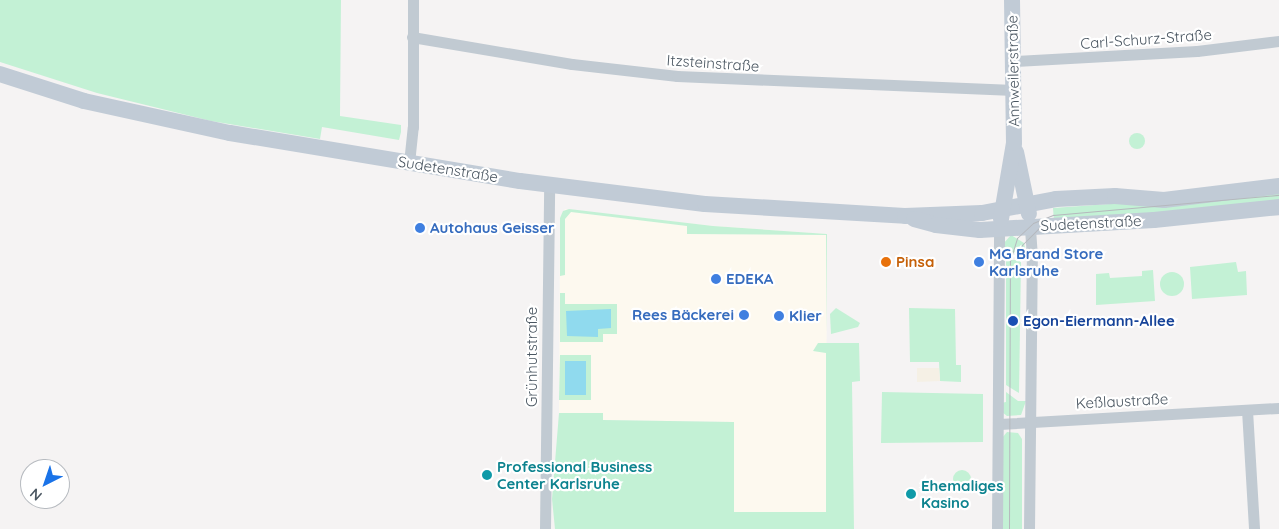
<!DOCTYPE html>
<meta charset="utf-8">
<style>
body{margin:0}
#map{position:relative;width:1279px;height:529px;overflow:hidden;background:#f5f3f3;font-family:Quicksand,sans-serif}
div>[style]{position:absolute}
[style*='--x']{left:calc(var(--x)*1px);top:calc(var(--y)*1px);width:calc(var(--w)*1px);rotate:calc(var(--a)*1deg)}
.commercial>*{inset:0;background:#fdf9ef}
.green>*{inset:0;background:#c3f1d5}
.round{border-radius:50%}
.sand>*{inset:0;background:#f5f0e5}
.water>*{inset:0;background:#90daee}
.street>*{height:11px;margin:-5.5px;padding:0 5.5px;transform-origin:5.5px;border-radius:5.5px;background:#c1cad2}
.secondary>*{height:16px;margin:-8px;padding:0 8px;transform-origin:8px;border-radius:8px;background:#c1cbd6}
.tram>*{height:1px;margin:-0.5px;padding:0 0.5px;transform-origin:0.5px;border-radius:0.5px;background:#b5b8bd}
.dots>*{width:14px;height:14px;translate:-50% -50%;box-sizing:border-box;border:2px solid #fff;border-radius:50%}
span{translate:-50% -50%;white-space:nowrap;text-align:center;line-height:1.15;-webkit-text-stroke:4.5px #fff;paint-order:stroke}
.street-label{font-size:15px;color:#4a5661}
.shop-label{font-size:15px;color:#366cbe;font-weight:700}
.left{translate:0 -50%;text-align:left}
.right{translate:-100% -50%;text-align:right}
.food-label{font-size:15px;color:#c56008;font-weight:700}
.transit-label{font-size:15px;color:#164399;font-weight:700}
.culture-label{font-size:15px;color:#0d838f;font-weight:700}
.north{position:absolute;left:20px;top:459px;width:50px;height:50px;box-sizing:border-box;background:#fff;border:1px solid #b7bbc0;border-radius:50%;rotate:221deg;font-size:14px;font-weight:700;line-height:20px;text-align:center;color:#4a5661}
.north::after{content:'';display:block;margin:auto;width:18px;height:22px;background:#1a73e8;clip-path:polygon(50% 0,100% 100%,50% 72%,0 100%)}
</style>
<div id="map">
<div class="commercial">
<i style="clip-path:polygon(565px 209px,713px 226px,827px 234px,826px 512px,734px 512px,734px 422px,603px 420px,603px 413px,559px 413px,560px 218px)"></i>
</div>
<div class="green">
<i style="clip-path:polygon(0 0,341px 0,340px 116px,401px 125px,401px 132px,399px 140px,322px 127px,320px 139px,211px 121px,97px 93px,0 62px)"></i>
<i class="round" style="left:1129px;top:133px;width:16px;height:16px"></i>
<i style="clip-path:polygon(1279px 192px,1279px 203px,1054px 222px,1053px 208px)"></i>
<i style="clip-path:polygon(569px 209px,713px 226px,827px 234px,827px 333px,826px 235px,687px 234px,687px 226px,571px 212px,565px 219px,565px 275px,560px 276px,560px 218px,563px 211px)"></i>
<i style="clip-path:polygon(1011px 235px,1024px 243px,1026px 253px,1001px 253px,1003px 244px)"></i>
<i style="clip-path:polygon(1006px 260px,1021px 260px,1019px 393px,1006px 385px)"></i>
<i style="clip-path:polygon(1236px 262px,1238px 272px,1246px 271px,1247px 295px,1192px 299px,1190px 267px)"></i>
<i style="clip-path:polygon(1153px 270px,1155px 301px,1096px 305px,1096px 274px,1109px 273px,1110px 278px,1142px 276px,1142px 271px)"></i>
<i class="round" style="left:1160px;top:272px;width:24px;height:24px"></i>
<i style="clip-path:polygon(560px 293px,565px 293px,565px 304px,617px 304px,617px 334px,603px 334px,603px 342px,560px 342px)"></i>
<i style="clip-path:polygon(836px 308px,860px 323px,858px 327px,831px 334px,830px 314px)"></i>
<i style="clip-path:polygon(909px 308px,955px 309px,956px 365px,961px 365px,961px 382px,940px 381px,939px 362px,910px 362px)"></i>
<i style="clip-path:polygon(818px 343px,859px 343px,860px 381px,852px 382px,854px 529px,555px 529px,552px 499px,559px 413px,603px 413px,603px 420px,734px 422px,734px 512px,826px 512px,826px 353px,813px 351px)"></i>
<i style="clip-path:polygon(560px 355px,591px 355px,591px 400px,559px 400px)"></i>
<i style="clip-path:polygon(882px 392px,983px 394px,983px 442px,881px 443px)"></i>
<i style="clip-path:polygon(1006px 392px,1018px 401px,1026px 401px,1021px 415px,1007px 416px,1002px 412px,1001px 403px,1006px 402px)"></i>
<i style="clip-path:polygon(1007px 432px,1018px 433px,1022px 439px,1022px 529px,1001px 529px,1002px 438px)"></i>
<i class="round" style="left:953px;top:470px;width:18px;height:18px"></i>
</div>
<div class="sand">
<i style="clip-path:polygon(917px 368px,939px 368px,940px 381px,917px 382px)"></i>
</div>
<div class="water">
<i style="clip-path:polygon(611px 309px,611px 328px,598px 329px,598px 337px,567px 336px,566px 311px)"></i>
<i style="clip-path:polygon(565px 361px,586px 361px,586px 395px,565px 395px)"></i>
</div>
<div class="street">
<i style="--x:412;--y:37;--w:162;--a:9.6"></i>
<i style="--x:572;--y:64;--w:106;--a:6.5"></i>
<i style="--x:677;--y:76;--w:337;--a:2.4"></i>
<i style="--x:1014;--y:61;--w:183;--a:-3.1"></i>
<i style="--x:1197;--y:51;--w:83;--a:-7"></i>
<i style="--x:409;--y:163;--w:36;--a:-84"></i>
<i style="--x:413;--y:127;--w:127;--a:-90"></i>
<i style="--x:1247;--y:410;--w:119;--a:86.6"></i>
<i style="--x:999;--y:424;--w:280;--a:-3.3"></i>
<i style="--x:545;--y:529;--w:344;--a:-89.3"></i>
<i style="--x:997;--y:529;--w:301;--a:-89.6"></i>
<i style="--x:1029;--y:529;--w:272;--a:-89.4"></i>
<i style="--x:1032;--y:257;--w:32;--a:-94"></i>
</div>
<div class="secondary">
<i style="--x:0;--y:74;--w:88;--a:17.8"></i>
<i style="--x:84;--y:101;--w:149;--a:12.4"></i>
<i style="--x:230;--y:133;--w:294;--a:9.4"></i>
<i style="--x:520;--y:181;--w:186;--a:7.1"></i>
<i style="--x:705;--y:204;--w:200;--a:3.4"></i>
<i style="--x:905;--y:216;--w:77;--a:-2.2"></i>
<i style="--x:982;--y:213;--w:75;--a:-10.7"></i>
<i style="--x:1056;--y:199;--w:59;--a:-2.9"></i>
<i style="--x:1115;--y:196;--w:49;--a:4.7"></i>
<i style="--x:1164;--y:200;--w:116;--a:-6.9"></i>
<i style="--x:1016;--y:152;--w:63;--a:78.2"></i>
<i style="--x:914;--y:219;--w:23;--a:15"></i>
<i style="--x:936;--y:225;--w:44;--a:6.5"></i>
<i style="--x:980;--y:230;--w:174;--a:-3.3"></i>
<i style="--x:1154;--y:220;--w:126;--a:-5.9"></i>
<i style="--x:1001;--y:219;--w:77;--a:-80.3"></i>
<i style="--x:1014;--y:143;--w:143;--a:-90.8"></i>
</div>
<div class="tram">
<i style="--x:1018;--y:254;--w:10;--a:-66"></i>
<i style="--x:1022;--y:245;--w:27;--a:-45"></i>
<i style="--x:1009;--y:529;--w:268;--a:-89.8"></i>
<i style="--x:1010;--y:261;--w:24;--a:-73"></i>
<i style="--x:1017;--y:238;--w:22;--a:-43"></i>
<i style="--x:1033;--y:223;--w:22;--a:-22"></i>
<i style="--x:1053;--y:215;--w:227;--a:-5.1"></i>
</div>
<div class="dots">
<i style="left:420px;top:228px;background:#3f7fe0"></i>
<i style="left:886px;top:262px;background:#e8710a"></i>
<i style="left:979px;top:262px;background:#3f7fe0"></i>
<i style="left:716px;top:279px;background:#3f7fe0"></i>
<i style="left:744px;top:315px;background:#3f7fe0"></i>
<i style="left:779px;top:316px;background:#3f7fe0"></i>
<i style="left:1013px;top:321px;background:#1a4fb4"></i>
<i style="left:487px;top:475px;background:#0f9aa8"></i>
<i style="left:911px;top:494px;background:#0f9aa8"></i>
</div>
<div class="street-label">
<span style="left:1146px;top:39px;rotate:-4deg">Carl-Schurz-Straße</span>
<span style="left:713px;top:63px;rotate:4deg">Itzsteinstraße</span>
<span style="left:1013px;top:71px;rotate:-91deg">Annweilerstraße</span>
<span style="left:448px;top:169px;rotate:9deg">Sudetenstraße</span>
<span style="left:1091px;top:223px;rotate:-3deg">Sudetenstraße</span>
<span style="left:532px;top:357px;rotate:-90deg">Grünhutstraße</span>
<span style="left:1122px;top:401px;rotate:-3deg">Keßlaustraße</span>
</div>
<div class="shop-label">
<span class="left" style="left:430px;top:228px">Autohaus Geisser</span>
<span class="left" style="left:989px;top:262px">MG Brand Store<br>Karlsruhe</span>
<span class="left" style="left:726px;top:279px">EDEKA</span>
<span class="right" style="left:734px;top:315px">Rees Bäckerei</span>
<span class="left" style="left:789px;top:316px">Klier</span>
</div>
<div class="food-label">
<span class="left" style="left:896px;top:262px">Pinsa</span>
</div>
<div class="transit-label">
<span class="left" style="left:1023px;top:321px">Egon-Eiermann-Allee</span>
</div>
<div class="culture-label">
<span class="left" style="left:497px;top:475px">Professional Business<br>Center Karlsruhe</span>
<span class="left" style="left:921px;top:494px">Ehemaliges<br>Kasino</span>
</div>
<div class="north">N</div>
</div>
